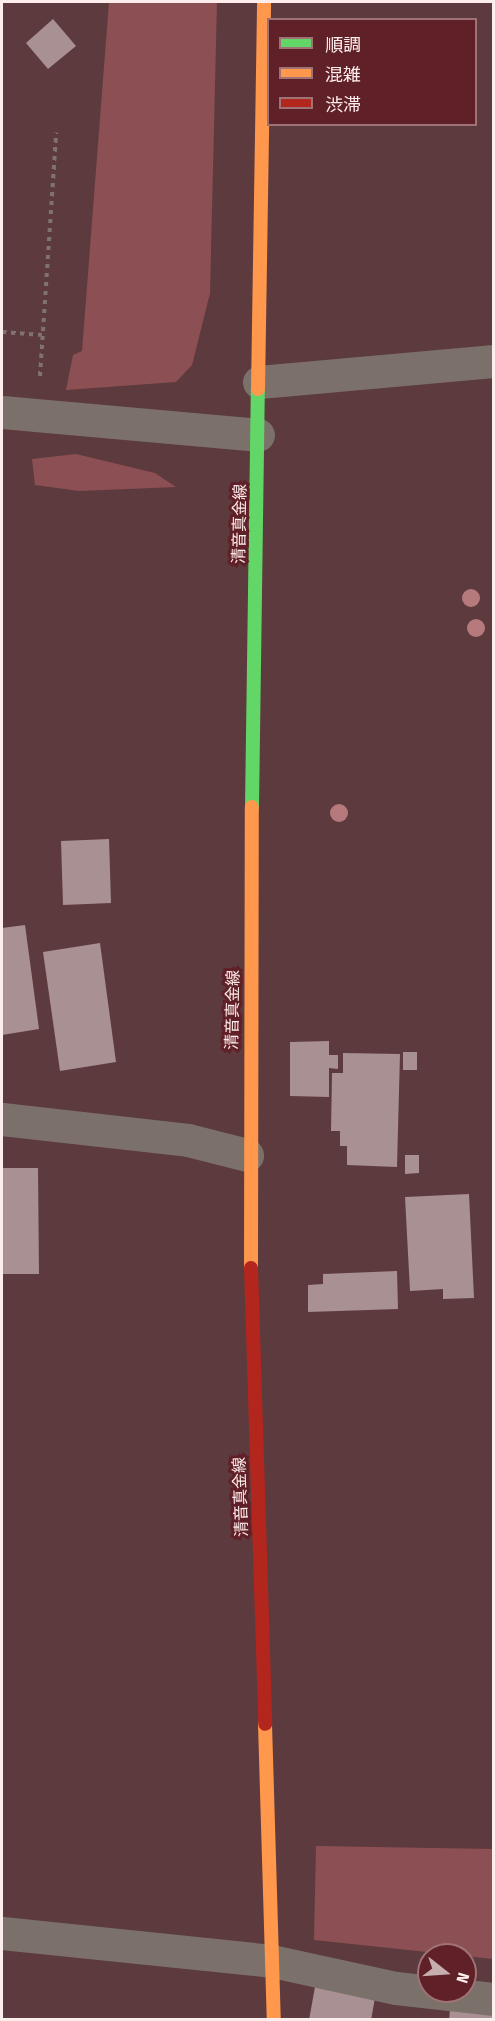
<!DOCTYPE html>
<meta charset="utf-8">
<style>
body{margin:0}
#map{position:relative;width:495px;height:2021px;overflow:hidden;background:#5d3a3d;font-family:"Fira Sans Condensed","Noto Sans JP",sans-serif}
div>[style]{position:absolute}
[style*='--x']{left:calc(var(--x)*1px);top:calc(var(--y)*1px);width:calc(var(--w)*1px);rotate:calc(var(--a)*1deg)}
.green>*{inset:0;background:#8c5054}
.building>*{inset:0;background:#a99092}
.path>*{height:4px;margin-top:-2px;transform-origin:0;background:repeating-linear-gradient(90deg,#80726f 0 4.5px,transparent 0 9px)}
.street>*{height:33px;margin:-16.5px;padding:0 16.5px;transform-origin:16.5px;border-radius:16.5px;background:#7b716a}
.fast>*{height:14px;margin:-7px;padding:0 7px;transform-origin:7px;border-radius:7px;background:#63d668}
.slow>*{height:14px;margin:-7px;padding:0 7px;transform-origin:7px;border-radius:7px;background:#ff974d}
.jam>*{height:14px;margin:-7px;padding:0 7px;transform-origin:7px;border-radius:7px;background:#b3261e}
.trees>*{width:18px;height:18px;margin:-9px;border-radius:50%;background:#b67a7d}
span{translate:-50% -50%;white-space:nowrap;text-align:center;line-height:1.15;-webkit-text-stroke:6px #602027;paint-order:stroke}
.street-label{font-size:16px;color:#feeded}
.frame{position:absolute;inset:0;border:3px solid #feeded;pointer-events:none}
.legend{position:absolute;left:267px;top:18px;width:210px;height:108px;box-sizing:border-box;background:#602027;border:2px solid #9f7276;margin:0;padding:8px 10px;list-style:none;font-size:18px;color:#feeded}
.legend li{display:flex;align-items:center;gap:12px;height:30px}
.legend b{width:30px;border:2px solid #9f7276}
.north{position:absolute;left:417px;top:1943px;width:60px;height:60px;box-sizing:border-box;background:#602027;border:2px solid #9f7276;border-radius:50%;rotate:107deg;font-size:16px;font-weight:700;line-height:24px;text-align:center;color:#feeded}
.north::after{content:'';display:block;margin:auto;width:21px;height:27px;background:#c6aeaf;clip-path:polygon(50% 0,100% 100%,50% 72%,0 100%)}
</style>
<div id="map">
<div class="green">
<i style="clip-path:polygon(109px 2px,217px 2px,210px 293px,192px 365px,176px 382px,66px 390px,73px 355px,82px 351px)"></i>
<i style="clip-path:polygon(76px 454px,155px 473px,176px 487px,79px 491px,35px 485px,32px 459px)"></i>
<i style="clip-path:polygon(316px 1846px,493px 1849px,493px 1959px,314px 1940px)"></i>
</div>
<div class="building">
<i style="clip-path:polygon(53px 19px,76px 46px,48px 69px,26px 43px)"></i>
<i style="clip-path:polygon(109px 839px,111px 903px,63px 905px,61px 841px)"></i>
<i style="clip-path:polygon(25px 925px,39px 1029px,2px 1035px,2px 928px)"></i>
<i style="clip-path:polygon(100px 943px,116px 1062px,60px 1071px,43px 952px)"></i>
<i style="clip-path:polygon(329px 1041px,329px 1055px,338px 1055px,338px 1069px,329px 1068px,329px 1097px,290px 1096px,290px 1042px)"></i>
<i style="clip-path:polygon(403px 1052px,417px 1052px,417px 1070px,403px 1070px)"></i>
<i style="clip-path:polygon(343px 1053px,400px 1054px,397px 1167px,347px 1165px,347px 1146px,340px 1146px,340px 1131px,331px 1131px,332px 1073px,343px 1073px)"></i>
<i style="clip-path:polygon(405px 1155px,419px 1155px,419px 1173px,405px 1174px)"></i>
<i style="clip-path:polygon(2px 1168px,38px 1168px,39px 1274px,2px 1274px)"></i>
<i style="clip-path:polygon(469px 1194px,474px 1298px,443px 1299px,443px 1289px,410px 1291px,405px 1197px)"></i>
<i style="clip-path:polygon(397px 1271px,398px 1309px,308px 1312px,308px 1285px,323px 1284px,323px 1274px)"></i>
<i style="clip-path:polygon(315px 1987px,375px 1998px,371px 2020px,309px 2020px)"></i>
<i style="clip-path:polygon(450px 2010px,494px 2015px,494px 2020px,449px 2020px)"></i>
</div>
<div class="path">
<i style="--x:2;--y:332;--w:40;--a:4.3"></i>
<i style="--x:40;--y:376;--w:244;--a:-86.2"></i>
</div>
<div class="street">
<i style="--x:259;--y:382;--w:236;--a:-5.1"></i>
<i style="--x:2;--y:412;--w:257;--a:5.1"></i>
<i style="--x:2;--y:1119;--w:187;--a:6.4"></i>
<i style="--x:188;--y:1140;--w:61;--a:14.3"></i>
<i style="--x:2;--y:1933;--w:271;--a:5.9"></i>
<i style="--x:272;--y:1961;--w:127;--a:12.3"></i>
<i style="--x:396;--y:1988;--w:99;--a:6.4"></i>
</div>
<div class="fast">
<i style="--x:252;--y:807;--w:418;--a:-89.2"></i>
</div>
<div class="slow">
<i style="--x:258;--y:389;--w:387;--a:-89.1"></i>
<i style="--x:251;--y:1268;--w:461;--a:-89.9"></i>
<i style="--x:265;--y:1724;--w:296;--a:88.3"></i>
</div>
<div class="jam">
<i style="--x:251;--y:1268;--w:456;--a:88.2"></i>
</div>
<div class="trees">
<i style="left:471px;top:598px"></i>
<i style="left:476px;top:628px"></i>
<i style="left:339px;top:813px"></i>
</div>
<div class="street-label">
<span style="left:240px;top:524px;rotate:-89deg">清音真金線</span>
<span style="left:233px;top:1010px;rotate:-89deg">清音真金線</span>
<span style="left:241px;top:1497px;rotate:-92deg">清音真金線</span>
</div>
<div class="frame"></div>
<ul class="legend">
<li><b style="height:8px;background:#63d668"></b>順調</li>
<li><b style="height:8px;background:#ff974d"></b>混雑</li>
<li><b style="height:8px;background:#b3261e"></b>渋滞</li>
</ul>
<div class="north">N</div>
</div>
